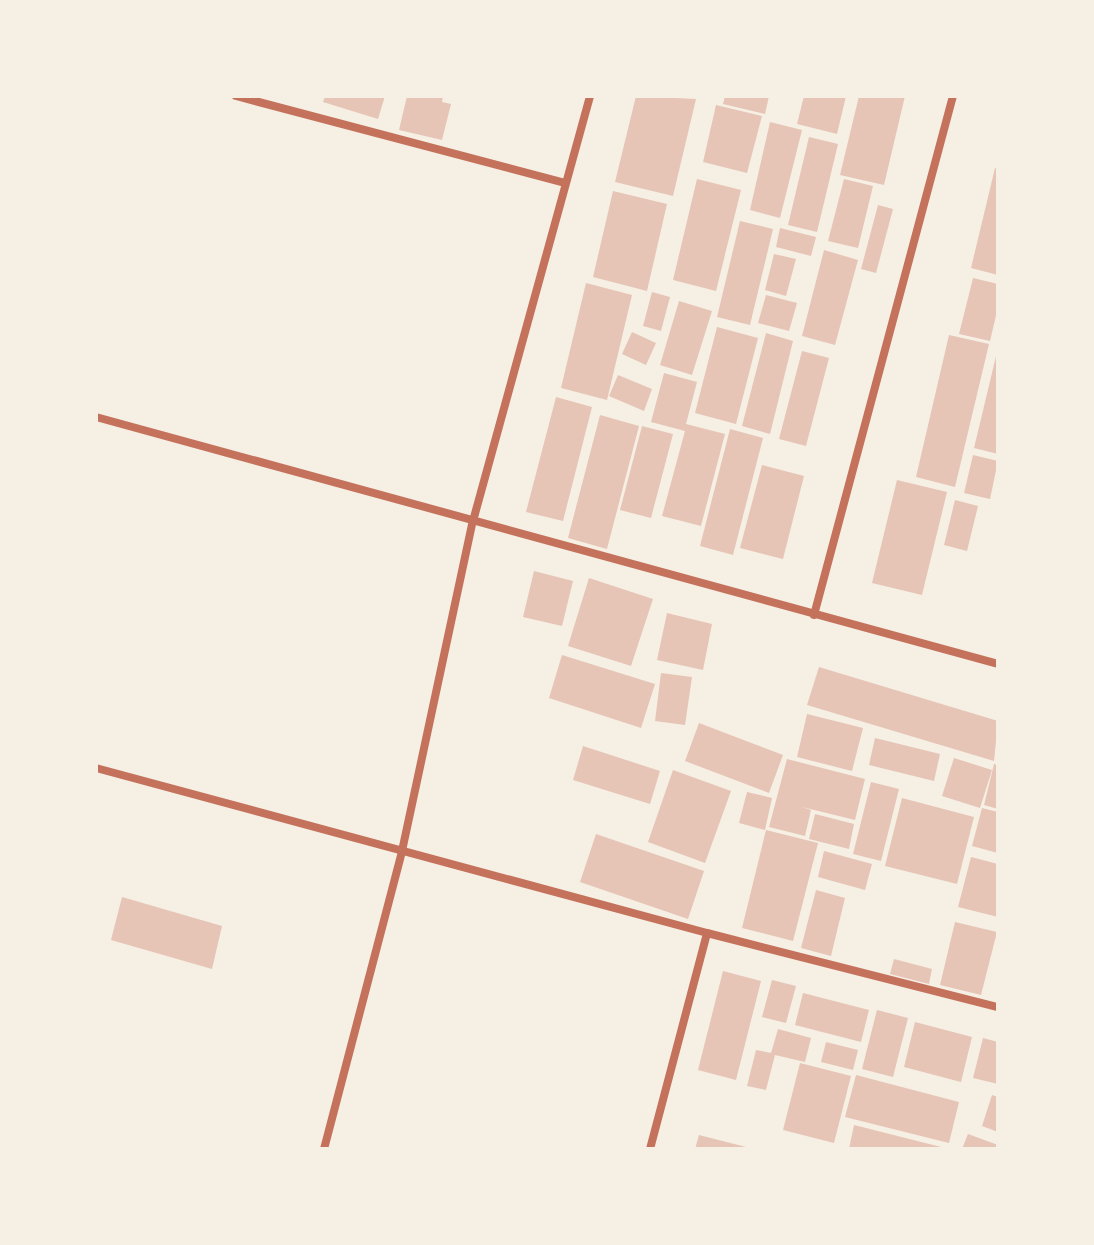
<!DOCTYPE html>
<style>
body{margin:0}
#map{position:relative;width:1094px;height:1245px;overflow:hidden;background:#f6efe4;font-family:"Source Sans 3",sans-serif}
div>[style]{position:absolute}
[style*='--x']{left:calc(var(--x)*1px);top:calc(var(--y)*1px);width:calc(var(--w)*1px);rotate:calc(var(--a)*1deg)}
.building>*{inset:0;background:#e6c5b7}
.minor>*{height:8px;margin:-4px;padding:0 4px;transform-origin:4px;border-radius:4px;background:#c5725c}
span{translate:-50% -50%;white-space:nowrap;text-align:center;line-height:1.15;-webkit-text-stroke:7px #f6efe4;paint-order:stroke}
.frame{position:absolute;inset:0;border:98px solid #f6efe4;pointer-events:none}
</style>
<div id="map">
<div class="building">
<i style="clip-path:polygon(325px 96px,385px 96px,378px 119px,323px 102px)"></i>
<i style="clip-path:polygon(407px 96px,443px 96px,442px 102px,451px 104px,442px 140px,399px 130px)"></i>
<i style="clip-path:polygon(636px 96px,696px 99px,673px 196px,615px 182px)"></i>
<i style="clip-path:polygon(725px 96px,769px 96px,765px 114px,723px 104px)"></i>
<i style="clip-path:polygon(804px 96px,846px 96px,837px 134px,797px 124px)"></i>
<i style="clip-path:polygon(859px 96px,905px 96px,884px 185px,840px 175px)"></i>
<i style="clip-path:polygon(716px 105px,762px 116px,747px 173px,703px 162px)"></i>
<i style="clip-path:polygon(770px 122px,802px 130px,780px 218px,750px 210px)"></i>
<i style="clip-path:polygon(809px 137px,838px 144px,817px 232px,788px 225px)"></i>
<i style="clip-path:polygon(995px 168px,998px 169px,998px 275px,971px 268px)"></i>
<i style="clip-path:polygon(697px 179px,741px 190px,716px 291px,673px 280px)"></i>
<i style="clip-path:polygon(844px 179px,873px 186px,858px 248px,828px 241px)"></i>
<i style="clip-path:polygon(613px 191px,667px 204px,647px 291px,593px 277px)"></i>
<i style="clip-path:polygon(878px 205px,893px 209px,876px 273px,861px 269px)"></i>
<i style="clip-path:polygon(740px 221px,773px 229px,750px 325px,717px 317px)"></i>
<i style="clip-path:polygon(780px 228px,816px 237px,811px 256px,776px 247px)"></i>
<i style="clip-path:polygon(824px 250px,858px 260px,835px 345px,802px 336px)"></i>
<i style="clip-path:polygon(774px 254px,796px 259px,786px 296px,765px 290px)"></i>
<i style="clip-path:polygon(973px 278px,998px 284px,998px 307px,990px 341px,959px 334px)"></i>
<i style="clip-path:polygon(586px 283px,632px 295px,607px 400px,561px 388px)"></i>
<i style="clip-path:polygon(652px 292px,670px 297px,661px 331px,643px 326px)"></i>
<i style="clip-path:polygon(766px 295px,797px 303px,789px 331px,758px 323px)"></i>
<i style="clip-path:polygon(679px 301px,712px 311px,692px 375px,660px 365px)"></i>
<i style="clip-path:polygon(717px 327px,758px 338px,736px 424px,695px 413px)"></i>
<i style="clip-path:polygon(632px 332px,656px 343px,646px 365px,622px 354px)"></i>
<i style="clip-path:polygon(766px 333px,793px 341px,770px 434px,742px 426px)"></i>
<i style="clip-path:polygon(949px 335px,989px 344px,955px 487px,916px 477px)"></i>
<i style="clip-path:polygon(802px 351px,829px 358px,806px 446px,779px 439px)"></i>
<i style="clip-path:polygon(997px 352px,998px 352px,998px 454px,974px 448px)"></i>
<i style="clip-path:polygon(664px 373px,697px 382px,686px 424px,725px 434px,701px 526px,662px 516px,685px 431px,651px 422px)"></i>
<i style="clip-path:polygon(618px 375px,652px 389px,644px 411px,609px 396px)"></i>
<i style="clip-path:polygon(556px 397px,592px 407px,563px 521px,526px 512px)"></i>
<i style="clip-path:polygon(600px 415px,639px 426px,607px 549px,568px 538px)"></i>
<i style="clip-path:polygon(642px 426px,673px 434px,651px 518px,620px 510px)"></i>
<i style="clip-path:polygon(730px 429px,763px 438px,733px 555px,700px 546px)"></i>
<i style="clip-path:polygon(973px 455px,998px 461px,990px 499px,964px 493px)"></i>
<i style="clip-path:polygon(762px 465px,804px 476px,783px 559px,740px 548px)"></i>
<i style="clip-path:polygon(897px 480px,947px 492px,922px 595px,872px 583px)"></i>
<i style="clip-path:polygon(955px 500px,978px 506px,967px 551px,944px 545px)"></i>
<i style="clip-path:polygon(534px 571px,573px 581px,562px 626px,523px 617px)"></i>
<i style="clip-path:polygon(589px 578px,653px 599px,631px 666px,568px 646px)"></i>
<i style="clip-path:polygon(667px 613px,712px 624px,703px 670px,657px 660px)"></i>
<i style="clip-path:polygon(562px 655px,655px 684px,641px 728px,549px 698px)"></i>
<i style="clip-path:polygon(819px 667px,998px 721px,994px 761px,807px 705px)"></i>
<i style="clip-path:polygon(661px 673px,692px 677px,685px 725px,655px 721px)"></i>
<i style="clip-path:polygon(807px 714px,863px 728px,852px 771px,797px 757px)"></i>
<i style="clip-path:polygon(699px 723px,783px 755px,769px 793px,685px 761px)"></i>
<i style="clip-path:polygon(875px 738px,940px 754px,934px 781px,869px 765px)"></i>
<i style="clip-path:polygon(583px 746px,660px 771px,650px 804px,573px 780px)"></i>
<i style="clip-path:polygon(954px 758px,992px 770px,980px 808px,942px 796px)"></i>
<i style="clip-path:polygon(787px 759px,865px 779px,855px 820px,802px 807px,811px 810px,805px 836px,769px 827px)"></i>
<i style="clip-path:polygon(994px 764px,998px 765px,998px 809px,984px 805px)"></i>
<i style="clip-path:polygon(673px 770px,731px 791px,705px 863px,648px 842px)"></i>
<i style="clip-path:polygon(871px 782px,899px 789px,881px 861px,853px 854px)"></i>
<i style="clip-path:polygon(747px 792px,772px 798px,765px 830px,739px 823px)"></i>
<i style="clip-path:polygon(902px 798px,974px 817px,957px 884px,885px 866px)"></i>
<i style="clip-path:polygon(982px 808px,998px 812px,998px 853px,972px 846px)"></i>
<i style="clip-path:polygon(815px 814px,854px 824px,849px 849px,809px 839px)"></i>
<i style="clip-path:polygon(766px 830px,818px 843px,793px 941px,742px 928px)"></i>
<i style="clip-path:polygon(596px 834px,704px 871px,688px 919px,580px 882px)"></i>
<i style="clip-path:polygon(824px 851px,872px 864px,865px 890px,818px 877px)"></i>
<i style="clip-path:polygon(971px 857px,998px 864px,998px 917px,958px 907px)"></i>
<i style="clip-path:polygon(816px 890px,845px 898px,831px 956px,801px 948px)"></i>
<i style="clip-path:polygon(122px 897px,222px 926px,212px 969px,111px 940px)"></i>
<i style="clip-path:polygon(955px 922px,997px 932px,981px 995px,940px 985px)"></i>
<i style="clip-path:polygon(894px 959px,932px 969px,929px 984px,890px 974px)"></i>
<i style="clip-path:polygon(723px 971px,761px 981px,736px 1080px,698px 1070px)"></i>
<i style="clip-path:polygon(772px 980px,796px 986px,786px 1023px,762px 1017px)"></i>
<i style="clip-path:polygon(803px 993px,869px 1010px,861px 1042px,795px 1025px)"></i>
<i style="clip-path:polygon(877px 1010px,908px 1018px,893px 1077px,862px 1069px)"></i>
<i style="clip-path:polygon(915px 1022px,972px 1037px,961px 1082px,904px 1067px)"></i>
<i style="clip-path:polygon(778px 1029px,811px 1038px,805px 1062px,775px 1055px,766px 1090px,747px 1086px,756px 1050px,771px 1053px)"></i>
<i style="clip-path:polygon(983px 1038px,998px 1042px,998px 1084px,973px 1078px)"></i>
<i style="clip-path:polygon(826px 1042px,858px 1050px,853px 1070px,821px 1062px)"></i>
<i style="clip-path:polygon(800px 1063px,851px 1076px,834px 1143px,783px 1130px)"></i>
<i style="clip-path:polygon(856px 1075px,959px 1102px,949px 1143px,845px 1117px)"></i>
<i style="clip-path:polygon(992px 1095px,998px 1097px,998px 1132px,982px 1126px)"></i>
<i style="clip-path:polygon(854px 1125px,945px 1148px,945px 1149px,849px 1149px)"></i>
<i style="clip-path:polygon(968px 1134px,998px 1145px,998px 1149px,962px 1149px)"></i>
<i style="clip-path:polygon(699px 1135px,750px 1148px,749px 1149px,695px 1149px)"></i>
</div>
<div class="minor">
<i style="--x:236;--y:96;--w:340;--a:14.8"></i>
<i style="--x:96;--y:417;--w:935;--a:15.31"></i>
<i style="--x:814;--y:615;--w:537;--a:-75.01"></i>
<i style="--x:96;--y:768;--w:633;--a:15.11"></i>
<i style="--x:707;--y:933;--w:300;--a:14.3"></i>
<i style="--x:324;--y:1149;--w:308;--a:-75.3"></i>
<i style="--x:402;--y:851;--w:338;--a:-77.9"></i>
<i style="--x:473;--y:521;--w:441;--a:-74.6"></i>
<i style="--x:650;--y:1149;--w:223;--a:-75.2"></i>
</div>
<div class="frame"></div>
</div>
